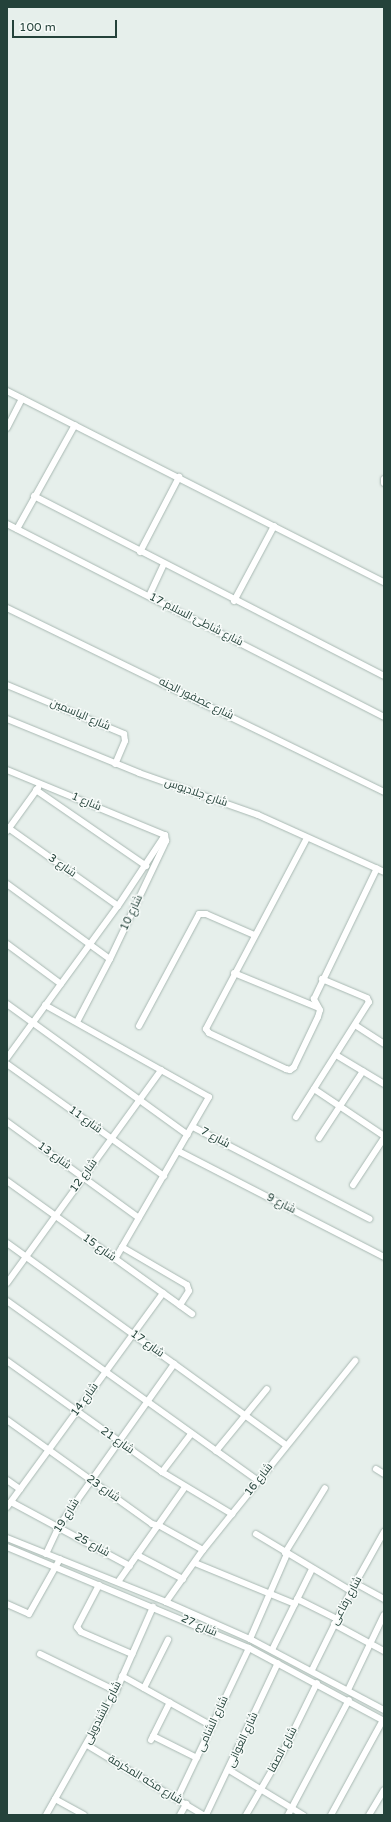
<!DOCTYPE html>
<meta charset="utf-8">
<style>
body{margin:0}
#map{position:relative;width:391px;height:1822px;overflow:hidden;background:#e6efeb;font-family:"Varela Round",Cairo,sans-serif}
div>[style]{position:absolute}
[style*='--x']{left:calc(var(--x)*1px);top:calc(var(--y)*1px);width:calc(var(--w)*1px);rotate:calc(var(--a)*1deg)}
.roads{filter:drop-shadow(0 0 1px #a8b8b2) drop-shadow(0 0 1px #a8b8b2)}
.street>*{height:6px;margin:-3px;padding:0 3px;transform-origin:3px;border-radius:3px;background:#fff}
span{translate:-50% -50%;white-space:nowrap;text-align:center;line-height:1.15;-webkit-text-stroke:3px #f7fbf9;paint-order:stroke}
.street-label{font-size:11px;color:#24423a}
.frame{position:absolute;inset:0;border:8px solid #24423a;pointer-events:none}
.scale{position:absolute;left:12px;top:20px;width:105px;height:18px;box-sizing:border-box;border:2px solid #24423a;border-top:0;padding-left:5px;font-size:12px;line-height:14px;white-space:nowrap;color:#24423a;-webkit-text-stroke:3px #f7fbf9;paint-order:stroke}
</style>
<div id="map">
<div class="roads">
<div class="street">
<i style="--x:7;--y:391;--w:423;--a:26.9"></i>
<i style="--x:7;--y:428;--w:33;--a:-63"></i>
<i style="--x:384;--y:479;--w:4;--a:90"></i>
<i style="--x:34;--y:496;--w:394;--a:27.2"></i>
<i style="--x:7;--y:524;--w:424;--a:27.1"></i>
<i style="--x:17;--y:529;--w:119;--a:-60.9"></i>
<i style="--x:140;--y:552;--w:85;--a:-62.5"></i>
<i style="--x:149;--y:596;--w:35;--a:-65"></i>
<i style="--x:234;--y:601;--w:85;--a:-61.9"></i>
<i style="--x:7;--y:608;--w:420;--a:26"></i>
<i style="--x:7;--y:685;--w:127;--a:22.7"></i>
<i style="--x:124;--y:734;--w:7;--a:82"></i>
<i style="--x:125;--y:741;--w:25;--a:113"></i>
<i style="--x:7;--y:719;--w:143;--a:22.2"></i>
<i style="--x:139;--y:773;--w:126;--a:19.4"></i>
<i style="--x:258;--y:815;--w:138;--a:24.3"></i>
<i style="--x:7;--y:770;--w:171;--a:22.4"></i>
<i style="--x:36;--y:790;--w:134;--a:34.6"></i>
<i style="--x:7;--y:827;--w:136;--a:35.4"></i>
<i style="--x:7;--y:831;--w:53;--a:-54.2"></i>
<i style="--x:307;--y:838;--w:216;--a:117.9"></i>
<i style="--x:206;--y:1029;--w:5;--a:53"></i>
<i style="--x:209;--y:1033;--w:85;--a:25.1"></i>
<i style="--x:286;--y:1069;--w:4;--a:14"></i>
<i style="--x:290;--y:1070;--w:5;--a:-37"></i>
<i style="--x:294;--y:1067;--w:55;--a:-64.4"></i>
<i style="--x:318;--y:1017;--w:7;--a:-74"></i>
<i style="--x:320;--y:1010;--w:13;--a:-119"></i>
<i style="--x:314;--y:999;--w:145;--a:-64.3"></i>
<i style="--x:7;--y:884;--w:127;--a:36.1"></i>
<i style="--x:7;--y:944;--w:67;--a:36.5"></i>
<i style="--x:234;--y:973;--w:90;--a:22.3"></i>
<i style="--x:7;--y:1004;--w:223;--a:35.9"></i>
<i style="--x:45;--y:1005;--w:188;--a:29.3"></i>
<i style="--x:209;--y:1097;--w:187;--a:120.1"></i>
<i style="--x:77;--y:1022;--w:71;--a:-62.4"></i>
<i style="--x:110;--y:959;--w:131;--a:-64.6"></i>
<i style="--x:166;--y:841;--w:6;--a:-99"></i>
<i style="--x:355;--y:1025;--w:35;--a:33"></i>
<i style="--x:139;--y:1026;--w:127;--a:-61.8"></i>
<i style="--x:199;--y:914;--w:7;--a:0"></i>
<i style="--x:206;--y:914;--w:52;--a:23.6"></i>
<i style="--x:336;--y:1055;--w:56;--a:31.1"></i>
<i style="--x:7;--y:1058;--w:188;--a:-53.9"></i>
<i style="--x:118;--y:906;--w:85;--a:-56.5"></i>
<i style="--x:7;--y:1064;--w:193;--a:35.5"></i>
<i style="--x:314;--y:1089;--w:84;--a:33.9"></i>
<i style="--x:296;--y:1117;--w:136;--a:-57.6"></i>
<i style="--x:369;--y:1002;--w:4;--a:-117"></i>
<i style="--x:367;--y:998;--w:49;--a:-157.1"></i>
<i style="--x:7;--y:1122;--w:163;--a:36"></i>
<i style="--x:193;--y:1127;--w:199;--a:27.5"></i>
<i style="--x:319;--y:1138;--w:80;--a:-56.7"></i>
<i style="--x:178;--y:1151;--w:232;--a:27.2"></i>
<i style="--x:7;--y:1181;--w:228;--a:35.7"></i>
<i style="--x:353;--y:1185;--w:56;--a:-56.6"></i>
<i style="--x:7;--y:1243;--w:344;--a:35.9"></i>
<i style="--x:122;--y:1247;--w:75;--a:30.3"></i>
<i style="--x:187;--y:1285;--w:6;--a:72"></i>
<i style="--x:189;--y:1291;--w:17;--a:123"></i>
<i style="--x:7;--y:1283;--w:263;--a:-54.1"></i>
<i style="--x:7;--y:1301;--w:309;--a:35.6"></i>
<i style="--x:7;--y:1361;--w:191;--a:35.6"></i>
<i style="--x:162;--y:1472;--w:82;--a:31"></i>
<i style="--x:7;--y:1420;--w:178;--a:35.6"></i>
<i style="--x:152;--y:1524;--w:8;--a:14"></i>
<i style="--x:160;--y:1526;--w:49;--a:29.2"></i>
<i style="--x:216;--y:1451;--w:80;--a:-50.6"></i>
<i style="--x:376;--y:1469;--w:9;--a:32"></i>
<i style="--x:162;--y:1472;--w:48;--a:-52.7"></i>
<i style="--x:7;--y:1480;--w:16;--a:35"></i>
<i style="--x:11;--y:1502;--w:135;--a:28.3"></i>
<i style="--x:7;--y:1507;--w:265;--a:-53.9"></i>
<i style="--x:256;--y:1534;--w:111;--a:31"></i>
<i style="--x:7;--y:1538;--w:171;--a:21.9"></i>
<i style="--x:166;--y:1602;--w:92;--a:23.8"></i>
<i style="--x:250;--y:1639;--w:152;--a:27.9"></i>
<i style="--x:7;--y:1547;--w:262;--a:22.7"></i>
<i style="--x:249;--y:1648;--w:153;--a:28.4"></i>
<i style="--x:285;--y:1553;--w:76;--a:-58.4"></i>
<i style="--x:46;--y:1554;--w:31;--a:-65"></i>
<i style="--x:59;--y:1526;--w:199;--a:-54.6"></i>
<i style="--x:137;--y:1555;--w:52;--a:27.6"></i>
<i style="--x:195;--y:1563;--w:108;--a:22.3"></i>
<i style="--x:118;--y:1582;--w:116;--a:-54.8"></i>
<i style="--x:355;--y:1583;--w:33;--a:29"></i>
<i style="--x:99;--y:1585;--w:47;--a:117.6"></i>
<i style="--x:77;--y:1627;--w:6;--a:51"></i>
<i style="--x:81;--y:1632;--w:56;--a:23.3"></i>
<i style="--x:297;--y:1599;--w:45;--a:26.6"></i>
<i style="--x:166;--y:1602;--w:64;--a:-54.6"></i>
<i style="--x:203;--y:1550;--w:243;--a:-51.2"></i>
<i style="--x:7;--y:1604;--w:24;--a:24"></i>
<i style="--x:29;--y:1614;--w:63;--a:-60.6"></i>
<i style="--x:334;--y:1624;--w:57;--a:28.4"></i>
<i style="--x:250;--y:1639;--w:93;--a:-66.5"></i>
<i style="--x:272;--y:1650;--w:90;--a:-63.7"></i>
<i style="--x:40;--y:1654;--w:85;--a:26"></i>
<i style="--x:312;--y:1670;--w:88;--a:-63.7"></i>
<i style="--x:351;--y:1591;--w:68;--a:-60.8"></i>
<i style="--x:122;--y:1676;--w:103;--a:29.1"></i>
<i style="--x:144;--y:1688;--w:54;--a:-63.4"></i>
<i style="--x:348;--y:1690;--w:83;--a:-64.4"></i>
<i style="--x:153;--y:1736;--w:49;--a:26.6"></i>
<i style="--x:151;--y:1740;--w:42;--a:-63.4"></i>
<i style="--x:87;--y:1745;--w:135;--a:31.1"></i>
<i style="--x:229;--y:1770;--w:87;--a:31.3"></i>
<i style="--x:55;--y:1799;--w:33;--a:29"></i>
<i style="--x:177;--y:1799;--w:167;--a:-64.5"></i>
<i style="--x:46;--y:1815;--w:142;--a:-60.6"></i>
<i style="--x:116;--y:1691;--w:92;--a:-66.2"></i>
<i style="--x:180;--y:1815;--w:13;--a:-61"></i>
<i style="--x:206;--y:1815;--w:168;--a:-64.7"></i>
<i style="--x:246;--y:1815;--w:80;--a:-59.9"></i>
<i style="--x:286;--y:1746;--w:70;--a:-63.8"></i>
<i style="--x:288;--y:1815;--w:130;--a:-62.1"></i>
<i style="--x:331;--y:1815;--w:108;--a:-61.3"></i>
<i style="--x:369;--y:1815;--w:29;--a:-59"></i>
</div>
</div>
<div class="street-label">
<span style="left:196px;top:620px;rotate:27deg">شارع شاطئ السلام 17</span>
<span style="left:196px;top:699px;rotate:26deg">شارع عصفور الجنه</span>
<span style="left:80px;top:715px;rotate:23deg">شارع الياسمين</span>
<span style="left:196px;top:793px;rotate:19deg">شارع جلاديوس</span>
<span style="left:86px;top:802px;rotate:23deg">شارع 1</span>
<span style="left:62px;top:866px;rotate:35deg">شارع 3</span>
<span style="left:132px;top:913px;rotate:-65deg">شارع 10</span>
<span style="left:85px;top:1120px;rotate:36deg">شارع 11</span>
<span style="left:215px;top:1138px;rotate:28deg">شارع 7</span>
<span style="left:54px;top:1156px;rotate:36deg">شارع 13</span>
<span style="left:84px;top:1176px;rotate:-54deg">شارع 12</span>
<span style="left:281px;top:1204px;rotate:27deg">شارع 9</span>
<span style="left:99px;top:1248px;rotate:36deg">شارع 15</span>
<span style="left:147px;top:1344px;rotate:36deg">شارع 17</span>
<span style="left:85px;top:1400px;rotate:-54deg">شارع 14</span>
<span style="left:117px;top:1441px;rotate:35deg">شارع 21</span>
<span style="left:259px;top:1480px;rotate:-52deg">شارع 16</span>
<span style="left:103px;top:1489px;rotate:35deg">شارع 23</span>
<span style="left:67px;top:1516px;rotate:-58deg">شارع 19</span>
<span style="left:92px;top:1545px;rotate:29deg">شارع 25</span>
<span style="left:347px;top:1601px;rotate:-62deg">شارع رفاعى</span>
<span style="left:199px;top:1626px;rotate:24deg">شارع 27</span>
<span style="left:103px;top:1713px;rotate:-63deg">شارع الشندويلى</span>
<span style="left:213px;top:1724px;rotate:-65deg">شارع الشامى</span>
<span style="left:243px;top:1740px;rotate:-65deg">شارع العوانى</span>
<span style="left:283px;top:1750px;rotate:-62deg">شارع الصفا</span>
<span style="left:145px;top:1780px;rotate:31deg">شارع مكه المكرمة</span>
</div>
<div class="frame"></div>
<div class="scale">100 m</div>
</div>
